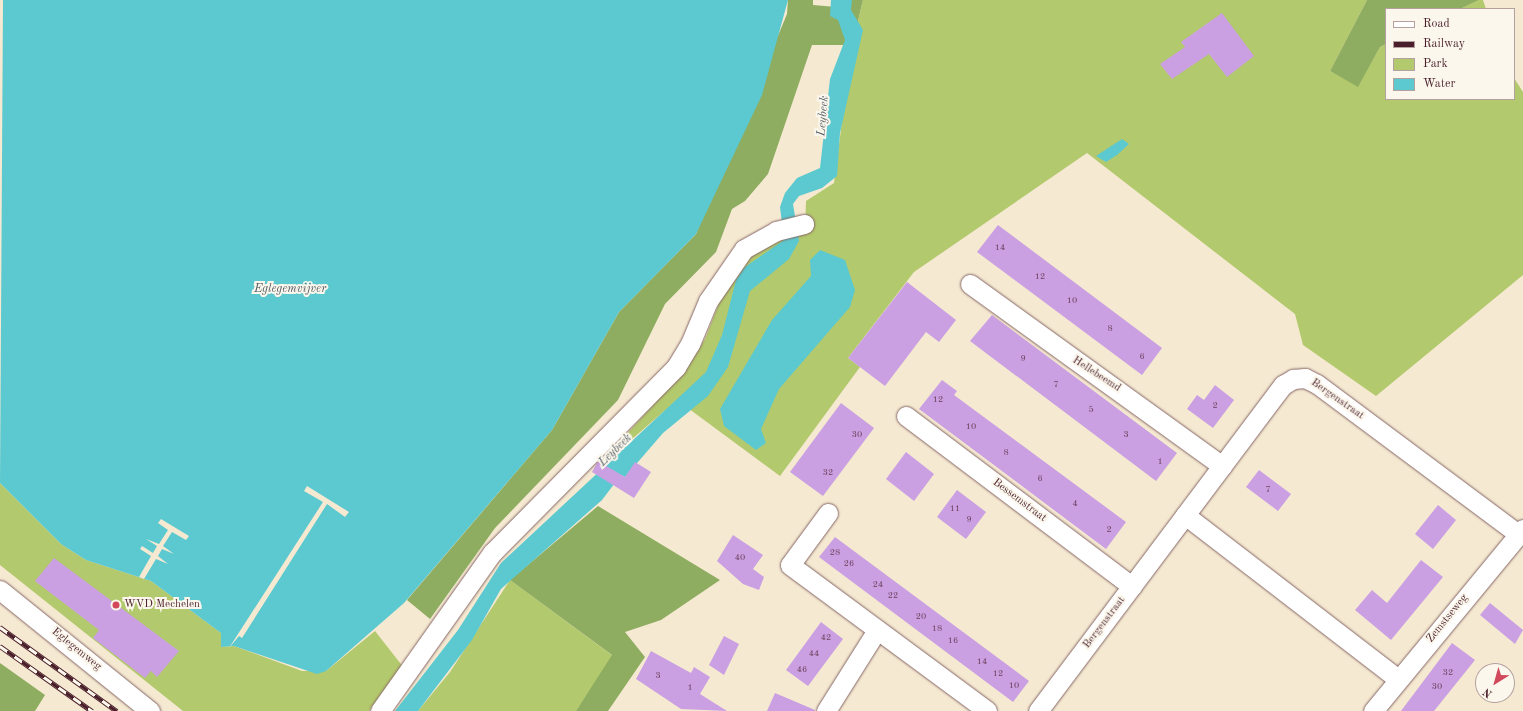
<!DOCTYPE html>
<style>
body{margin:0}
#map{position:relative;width:1523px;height:711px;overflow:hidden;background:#f5e9d2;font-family:"Old Standard TT",serif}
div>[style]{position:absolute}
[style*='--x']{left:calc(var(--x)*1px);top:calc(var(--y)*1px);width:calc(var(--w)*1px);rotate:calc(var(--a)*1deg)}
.green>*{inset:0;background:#b3c96d}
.forest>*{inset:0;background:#8ead60}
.water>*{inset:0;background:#5bc9cf}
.pier>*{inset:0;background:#f5e9d2}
.building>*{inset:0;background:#caa0e2}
.roads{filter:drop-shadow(0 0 1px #866665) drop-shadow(0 0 1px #866665)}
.minor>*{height:19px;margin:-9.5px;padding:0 9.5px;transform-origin:9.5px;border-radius:9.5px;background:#fff}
.rail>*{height:4.5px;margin-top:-2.25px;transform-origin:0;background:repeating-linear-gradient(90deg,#fbf7ec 0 9px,#4a1f2b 0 18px);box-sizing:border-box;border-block:1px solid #4a1f2b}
.dots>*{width:11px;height:11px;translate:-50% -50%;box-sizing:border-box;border:2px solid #fbf7ec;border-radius:50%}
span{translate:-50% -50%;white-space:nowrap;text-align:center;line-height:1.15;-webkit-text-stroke:4px #fbf7ec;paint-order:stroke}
.number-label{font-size:9px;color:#6a3f59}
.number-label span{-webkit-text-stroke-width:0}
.street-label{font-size:11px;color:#4a1f2b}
.poi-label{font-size:11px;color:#4a1f2b}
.left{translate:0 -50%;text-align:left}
.water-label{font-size:12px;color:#505a64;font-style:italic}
.legend{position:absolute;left:1385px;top:8px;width:130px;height:92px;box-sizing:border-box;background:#fbf7ec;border:1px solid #b4a19f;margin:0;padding:5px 7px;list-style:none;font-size:12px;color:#4a1f2b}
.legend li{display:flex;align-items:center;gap:8px;height:20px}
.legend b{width:20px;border:1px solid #b4a19f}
.north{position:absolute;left:1475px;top:663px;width:40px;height:40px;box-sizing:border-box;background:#fbf7ec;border:1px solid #b4a19f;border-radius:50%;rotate:217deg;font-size:11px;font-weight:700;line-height:16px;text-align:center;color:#4a1f2b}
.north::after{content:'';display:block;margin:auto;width:14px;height:18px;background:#d1495b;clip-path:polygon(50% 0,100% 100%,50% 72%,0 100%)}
</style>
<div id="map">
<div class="green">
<i style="clip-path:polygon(863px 0,1367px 0,1330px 71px,1358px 86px,1380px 47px,1386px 44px,1386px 99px,1514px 99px,1514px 78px,1523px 92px,1523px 275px,1376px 396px,1303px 345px,1295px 314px,1087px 153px,914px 272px,848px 358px,860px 367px,780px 476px,677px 400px,609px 459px,602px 461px,688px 367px,705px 339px,723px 293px,748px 258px,769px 239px,805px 231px,806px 201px,834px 183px,852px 45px)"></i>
<i style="clip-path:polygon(1479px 0,1483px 0,1486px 9px,1460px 9px)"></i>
<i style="clip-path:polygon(0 483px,61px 544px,86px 560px,151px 581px,221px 633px,221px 647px,234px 646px,302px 671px,326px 671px,375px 631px,404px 668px,369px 711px,183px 711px,0 565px)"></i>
<i style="clip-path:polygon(510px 580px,613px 656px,576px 711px,418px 711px,450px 672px)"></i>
</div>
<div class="forest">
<i style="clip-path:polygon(788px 0,813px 0,813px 5px,836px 7px,836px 0,863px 0,852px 45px,812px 45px,768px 174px,745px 201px,732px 209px,716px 252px,665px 304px,618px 400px,495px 528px,430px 619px,407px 600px,552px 430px,619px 312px,696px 234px,787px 14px)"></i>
<i style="clip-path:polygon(1367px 0,1479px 0,1460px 9px,1386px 9px,1386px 44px,1380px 47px,1358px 87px,1330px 71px)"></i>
<i style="clip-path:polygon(598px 506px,720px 580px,661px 620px,625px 632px,645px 657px,608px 711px,576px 711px,612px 655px,510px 580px)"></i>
<i style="clip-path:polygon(0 663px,45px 695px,35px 711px,0 711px)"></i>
</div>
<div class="water">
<i style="clip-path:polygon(3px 0,788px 0,762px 95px,696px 234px,619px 312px,552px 430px,404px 603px,326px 671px,317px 674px,234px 646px,221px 647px,221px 633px,151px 581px,86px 560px,61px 544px,0 483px)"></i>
<i style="clip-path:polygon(831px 0,852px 0,851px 10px,863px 30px,840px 133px,837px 176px,822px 188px,799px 196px,793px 204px,799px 241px,789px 259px,750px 291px,728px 367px,708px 396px,663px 433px,625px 477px,621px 475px,602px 500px,501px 589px,472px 640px,418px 711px,395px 711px,458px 630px,501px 563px,706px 372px,722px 335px,736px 280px,745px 267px,784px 240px,780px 207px,785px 193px,797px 178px,820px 168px,830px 79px,845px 40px,838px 20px,830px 16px)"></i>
<i style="clip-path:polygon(1122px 139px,1129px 144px,1117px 155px,1106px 162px,1096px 156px)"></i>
<i style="clip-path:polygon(820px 250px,845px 260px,855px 290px,850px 307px,779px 389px,761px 429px,766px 443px,756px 450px,724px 426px,720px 409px,772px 320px,811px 276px,810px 260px)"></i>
</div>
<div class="pier">
<i style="clip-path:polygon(307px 486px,349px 512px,345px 517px,327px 504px,242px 638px,239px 636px,229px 648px,323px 502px,304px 491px)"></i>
<i style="clip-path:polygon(161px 519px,189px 536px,186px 540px,172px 532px,163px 546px,174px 554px,162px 549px,158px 556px,168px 564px,156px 559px,144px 579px,139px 577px,151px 556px,140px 549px,142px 546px,153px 553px,157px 546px,146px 539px,159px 544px,168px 530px,158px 523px)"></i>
</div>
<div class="building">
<i style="clip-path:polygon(1222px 13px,1254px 56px,1227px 77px,1209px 54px,1172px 79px,1160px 64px,1185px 47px,1181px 42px)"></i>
<i style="clip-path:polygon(998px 225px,1162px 348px,1142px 375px,977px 252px)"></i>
<i style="clip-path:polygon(907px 282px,956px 320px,939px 342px,926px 332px,885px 386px,848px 358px)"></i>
<i style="clip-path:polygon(992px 315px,1177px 453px,1156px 481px,970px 341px)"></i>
<i style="clip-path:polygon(942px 380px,957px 391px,954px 395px,1126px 522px,1106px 549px,919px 409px)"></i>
<i style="clip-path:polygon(1215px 385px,1234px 400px,1213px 428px,1187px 409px,1197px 395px,1204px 400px)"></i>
<i style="clip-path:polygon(841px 403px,874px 428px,823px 496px,790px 472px)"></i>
<i style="clip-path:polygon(906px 452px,934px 474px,914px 501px,886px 479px)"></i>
<i style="clip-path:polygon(598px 461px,625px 477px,635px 462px,651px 472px,634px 498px,592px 472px)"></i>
<i style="clip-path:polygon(1259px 470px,1291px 494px,1278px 511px,1246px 487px)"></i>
<i style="clip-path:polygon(957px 490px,986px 512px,966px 539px,937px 517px)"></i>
<i style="clip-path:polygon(1438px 505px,1456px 520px,1433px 549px,1415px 534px)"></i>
<i style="clip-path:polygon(733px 535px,763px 555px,753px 569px,764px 577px,759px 590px,743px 584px,717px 561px)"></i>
<i style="clip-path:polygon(835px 537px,1029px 681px,1013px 702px,819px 557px)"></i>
<i style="clip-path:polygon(54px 558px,179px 651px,157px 677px,151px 671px,145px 678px,93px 638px,99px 630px,35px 581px)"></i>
<i style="clip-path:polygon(1421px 560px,1443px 577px,1391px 640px,1355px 610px,1372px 590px,1387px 603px)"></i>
<i style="clip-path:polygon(1490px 603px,1523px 630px,1515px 644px,1480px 615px)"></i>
<i style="clip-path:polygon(821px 622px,843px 639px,808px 686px,786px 670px)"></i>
<i style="clip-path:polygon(724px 636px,739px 644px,724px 675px,709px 665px)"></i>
<i style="clip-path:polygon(1452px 643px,1475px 660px,1434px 711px,1401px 711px)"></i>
<i style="clip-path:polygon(651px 651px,691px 673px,694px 667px,710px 677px,700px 694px,727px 711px,681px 709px,636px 679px)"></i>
<i style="clip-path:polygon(775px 693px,815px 710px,815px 711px,767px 711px)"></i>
</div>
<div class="roads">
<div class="minor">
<i style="--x:970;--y:284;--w:311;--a:35.8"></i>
<i style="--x:906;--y:416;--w:283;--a:37"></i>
<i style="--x:828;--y:513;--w:64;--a:126.2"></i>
<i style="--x:790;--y:565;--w:245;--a:36.5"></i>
<i style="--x:1185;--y:515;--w:269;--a:37.6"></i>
<i style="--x:0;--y:590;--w:193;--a:38.9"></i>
<i style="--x:380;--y:711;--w:194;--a:-54.7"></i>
<i style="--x:492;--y:553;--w:262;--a:-45.3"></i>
<i style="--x:676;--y:367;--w:27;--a:-59"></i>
<i style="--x:690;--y:344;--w:47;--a:-67.3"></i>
<i style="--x:708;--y:301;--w:63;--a:-55.3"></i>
<i style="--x:744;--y:249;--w:37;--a:-29"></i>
<i style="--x:776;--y:231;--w:29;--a:-14"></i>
<i style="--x:826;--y:711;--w:96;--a:-57.8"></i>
<i style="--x:1038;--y:711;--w:408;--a:-53.1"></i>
<i style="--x:1283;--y:385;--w:12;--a:-31"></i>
<i style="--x:1293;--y:379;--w:12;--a:-5"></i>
<i style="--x:1305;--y:378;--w:13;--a:27"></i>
<i style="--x:1317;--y:384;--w:251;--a:36.7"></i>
<i style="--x:1373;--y:711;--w:236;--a:-50.5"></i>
</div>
</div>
<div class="rail">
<i style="--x:0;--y:627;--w:144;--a:35.7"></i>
<i style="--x:0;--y:646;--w:113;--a:35.2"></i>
</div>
<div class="dots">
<i style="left:116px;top:605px;background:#d1495b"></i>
</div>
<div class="number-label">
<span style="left:1000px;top:248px">14</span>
<span style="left:1040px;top:277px">12</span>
<span style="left:1072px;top:301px">10</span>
<span style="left:1110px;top:329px">8</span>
<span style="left:1142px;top:357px">6</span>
<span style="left:1023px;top:359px">9</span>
<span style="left:1056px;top:385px">7</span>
<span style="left:938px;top:400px">12</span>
<span style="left:1215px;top:406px">2</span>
<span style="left:1091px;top:410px">5</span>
<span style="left:971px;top:427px">10</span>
<span style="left:857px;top:435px">30</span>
<span style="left:1126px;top:435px">3</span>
<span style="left:1006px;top:453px">8</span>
<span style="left:1160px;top:462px">1</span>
<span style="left:828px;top:473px">32</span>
<span style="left:1040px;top:479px">6</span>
<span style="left:1268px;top:490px">7</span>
<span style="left:1075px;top:504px">4</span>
<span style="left:955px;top:509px">11</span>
<span style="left:969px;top:520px">9</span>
<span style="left:1109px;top:530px">2</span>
<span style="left:835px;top:553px">28</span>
<span style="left:740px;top:558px">40</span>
<span style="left:849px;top:564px">26</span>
<span style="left:878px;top:585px">24</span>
<span style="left:893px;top:596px">22</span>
<span style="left:921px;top:617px">20</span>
<span style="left:937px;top:629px">18</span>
<span style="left:826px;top:638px">42</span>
<span style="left:953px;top:641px">16</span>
<span style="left:814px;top:654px">44</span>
<span style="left:982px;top:662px">14</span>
<span style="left:802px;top:670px">46</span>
<span style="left:1448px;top:673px">32</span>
<span style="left:998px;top:674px">12</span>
<span style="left:658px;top:676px">3</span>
<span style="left:1014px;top:686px">10</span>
<span style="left:1437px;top:687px">30</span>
<span style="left:690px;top:688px">1</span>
</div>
<div class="street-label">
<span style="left:1096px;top:375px;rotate:33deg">Hellebeemd</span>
<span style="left:1337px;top:400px;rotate:35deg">Bergenstraat</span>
<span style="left:1019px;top:501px;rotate:37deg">Bessemstraat</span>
<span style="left:1448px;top:619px;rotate:-51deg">Zemstseweg</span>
<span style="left:1105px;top:623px;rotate:-53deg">Bergenstraat</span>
<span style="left:76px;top:650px;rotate:39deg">Eglegemweg</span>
</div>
<div class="poi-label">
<span class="left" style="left:124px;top:605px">WVD Mechelen</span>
</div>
<div class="water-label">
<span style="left:824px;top:116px;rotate:-85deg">Leybeek</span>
<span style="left:290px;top:290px">Eglegemvijver</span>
<span style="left:616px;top:451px;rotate:-44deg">Leybeek</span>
</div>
<ul class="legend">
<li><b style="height:5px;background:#fff"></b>Road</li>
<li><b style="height:5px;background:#4a1f2b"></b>Railway</li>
<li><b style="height:11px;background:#b3c96d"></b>Park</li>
<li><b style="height:11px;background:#5bc9cf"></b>Water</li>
</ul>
<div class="north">N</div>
</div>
